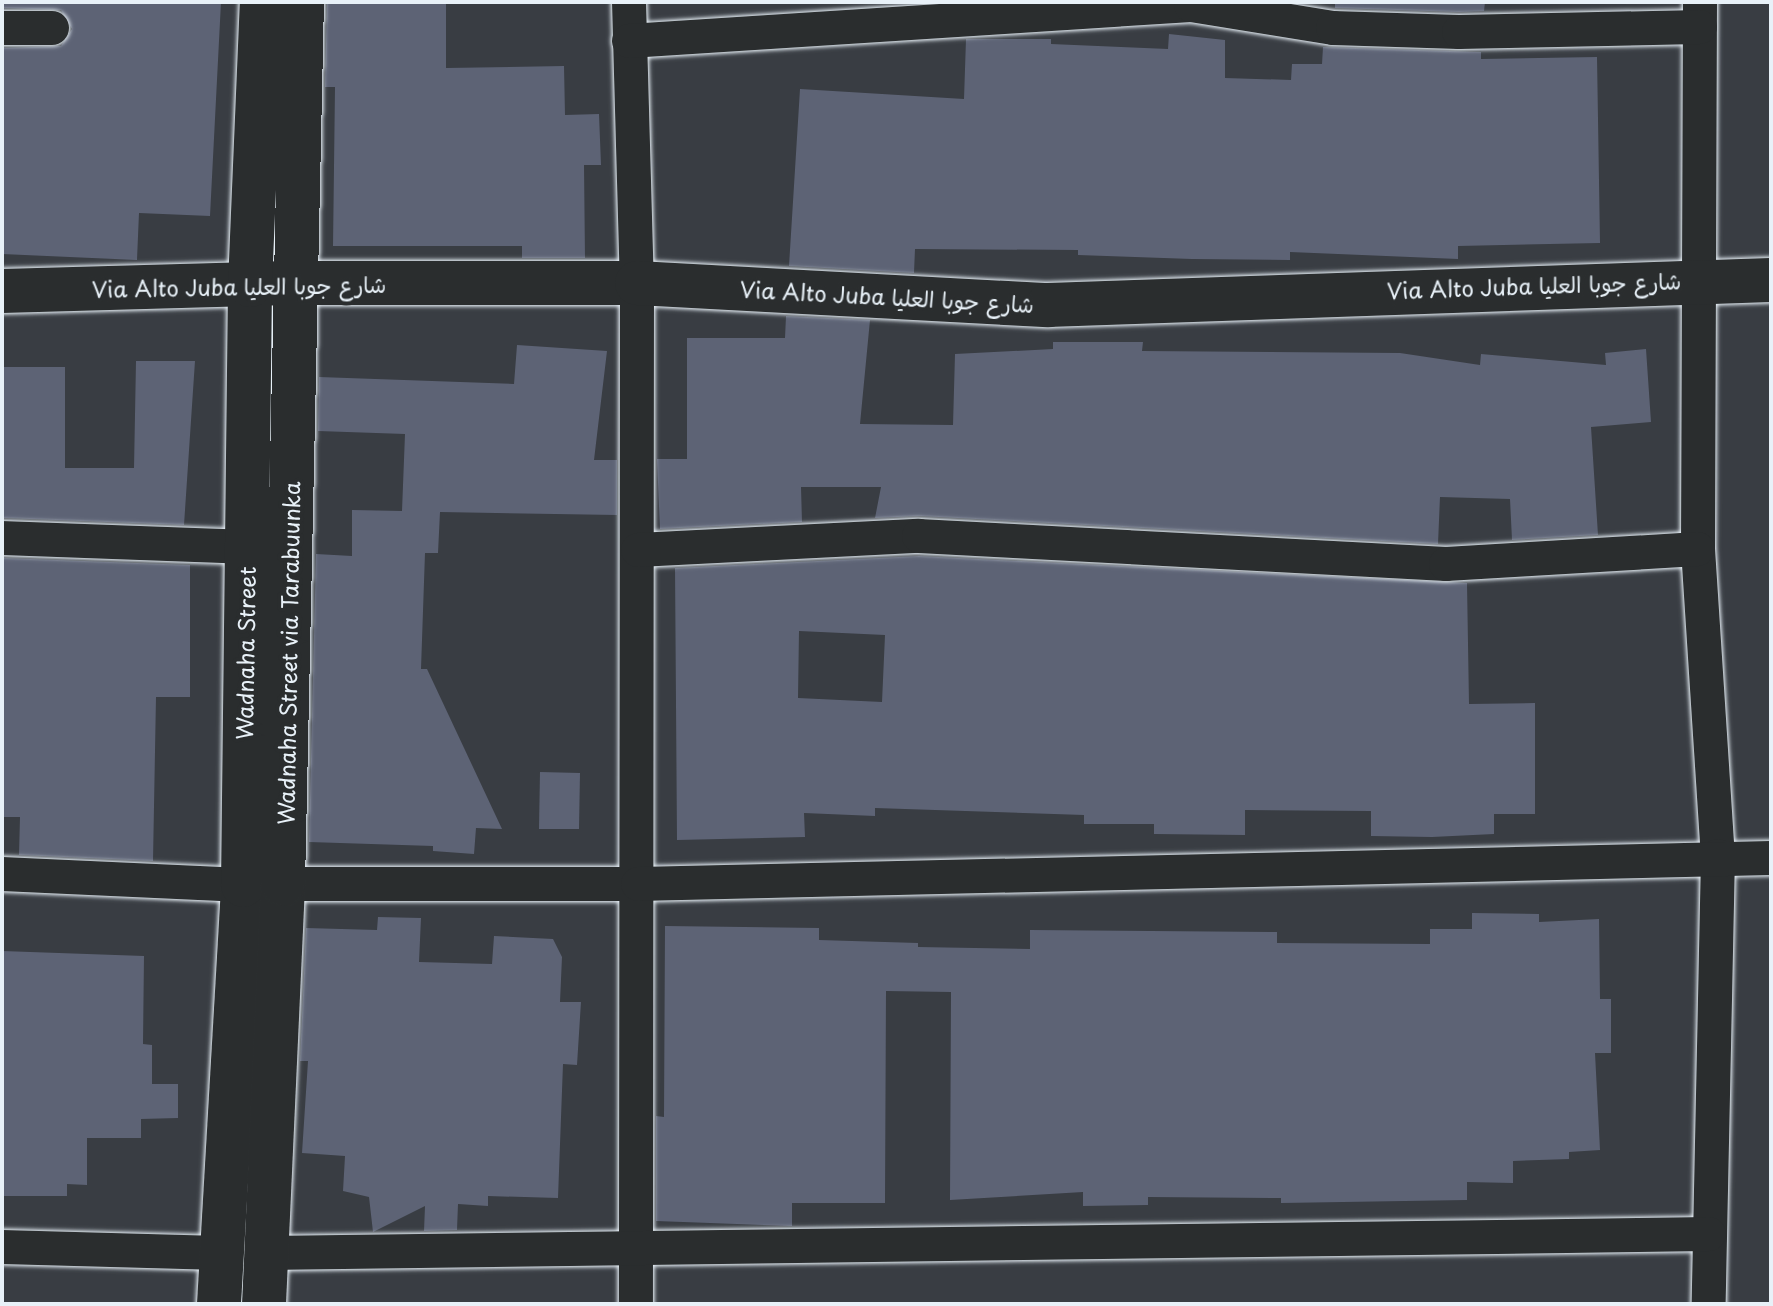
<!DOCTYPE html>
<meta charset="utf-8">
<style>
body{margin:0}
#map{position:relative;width:1773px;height:1306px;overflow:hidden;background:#393d43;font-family:"Playpen Sans","Playpen Sans Arabic",sans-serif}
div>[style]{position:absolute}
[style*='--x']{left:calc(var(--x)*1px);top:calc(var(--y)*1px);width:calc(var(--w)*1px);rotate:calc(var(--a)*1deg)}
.building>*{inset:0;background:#5d6375}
.roads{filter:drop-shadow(0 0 2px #e8f1f8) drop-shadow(0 0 2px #e8f1f8)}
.street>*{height:34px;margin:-17px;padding:0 17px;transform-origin:17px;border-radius:17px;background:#2a2d2e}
.secondary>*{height:44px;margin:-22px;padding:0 22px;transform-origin:22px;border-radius:22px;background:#2a2d2e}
span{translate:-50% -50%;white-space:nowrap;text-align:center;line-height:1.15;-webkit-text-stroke:8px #2a2d2e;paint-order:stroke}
.street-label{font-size:22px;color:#e8f1f8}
.frame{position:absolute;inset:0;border:4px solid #e8f1f8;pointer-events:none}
</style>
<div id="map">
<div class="building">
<i style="clip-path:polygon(2px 2px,221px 2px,210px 216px,139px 213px,137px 260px,2px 254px,2px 48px,61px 46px,72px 29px,61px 10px,2px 8px)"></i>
<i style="clip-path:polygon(327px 2px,446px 2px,446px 68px,564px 66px,565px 115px,599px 114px,601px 165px,584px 165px,585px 258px,522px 258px,522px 246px,333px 246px,335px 87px,325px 87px)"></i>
<i style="clip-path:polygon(1335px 2px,1485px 2px,1484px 11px,1459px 12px,1335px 8px)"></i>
<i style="clip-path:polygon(1169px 34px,1225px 40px,1225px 78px,1291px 80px,1292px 64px,1322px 64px,1323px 47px,1481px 52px,1481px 59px,1597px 57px,1600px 243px,1458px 246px,1458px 259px,1290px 252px,1290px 260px,1192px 259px,1078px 255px,1078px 250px,915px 249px,914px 273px,789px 266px,800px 89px,964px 99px,966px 39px,1051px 39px,1051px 44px,1168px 49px)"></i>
<i style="clip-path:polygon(786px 316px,870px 320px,860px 424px,953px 425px,955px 354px,1053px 349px,1053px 342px,1143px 342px,1142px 351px,1400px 353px,1480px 365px,1481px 354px,1606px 365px,1605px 353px,1646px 349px,1651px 422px,1591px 427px,1598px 535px,1512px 540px,1510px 499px,1440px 497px,1438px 544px,920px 516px,875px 518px,881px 487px,801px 487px,802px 522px,660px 529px,657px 459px,687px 459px,687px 338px,785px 338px)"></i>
<i style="clip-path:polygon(517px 345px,607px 351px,594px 460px,617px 460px,617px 515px,440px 512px,438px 553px,425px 553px,421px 669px,427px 669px,502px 829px,476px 828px,474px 854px,433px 851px,433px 846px,309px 842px,316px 554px,352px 556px,352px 510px,402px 511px,405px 434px,318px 431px,319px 377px,514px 384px)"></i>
<i style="clip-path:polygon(136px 361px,195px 361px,184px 525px,4px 518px,2px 367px,65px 367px,65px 468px,134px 468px)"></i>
<i style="clip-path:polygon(evenodd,919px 556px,1467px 583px,1469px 704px,1535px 703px,1535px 814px,1494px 814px,1494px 834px,1432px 837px,1371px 836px,1371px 811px,1245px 810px,1245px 835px,1154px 834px,1154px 824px,1084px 824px,1084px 815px,875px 808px,875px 816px,804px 813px,805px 837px,677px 840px,675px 568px,919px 556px,799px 631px,885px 635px,882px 702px,798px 698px,799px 631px)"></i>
<i style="clip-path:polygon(4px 558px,190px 565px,190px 697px,156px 697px,153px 861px,19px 855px,20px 817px,4px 817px)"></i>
<i style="clip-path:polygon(540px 772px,580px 773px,579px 829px,539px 829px)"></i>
<i style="clip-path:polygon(1472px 913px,1539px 914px,1539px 922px,1599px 919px,1600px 999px,1611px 999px,1611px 1053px,1595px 1053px,1600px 1150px,1569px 1152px,1569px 1159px,1513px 1161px,1513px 1183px,1467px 1182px,1467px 1200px,1281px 1203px,1281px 1198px,1148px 1197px,1148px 1205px,1083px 1206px,1083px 1192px,950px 1200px,951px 992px,886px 991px,885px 1203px,792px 1203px,792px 1226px,656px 1221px,656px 1116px,664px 1117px,665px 926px,819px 928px,819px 940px,918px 943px,918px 947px,1030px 949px,1030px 930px,1277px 932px,1277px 943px,1430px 944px,1430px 929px,1472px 929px)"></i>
<i style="clip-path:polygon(378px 917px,421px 918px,419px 962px,492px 964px,494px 936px,553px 939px,562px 957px,560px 1002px,581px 1002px,577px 1065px,563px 1064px,558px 1198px,488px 1196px,488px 1206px,458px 1204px,457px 1230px,424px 1231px,425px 1206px,373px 1232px,369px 1197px,343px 1191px,345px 1156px,302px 1153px,308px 1061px,300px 1061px,306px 928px,377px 930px)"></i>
<i style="clip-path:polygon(2px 951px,144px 956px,143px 1044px,152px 1045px,152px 1084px,178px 1084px,178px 1118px,141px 1119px,141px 1138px,87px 1138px,87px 1185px,67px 1184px,67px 1196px,2px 1196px)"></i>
</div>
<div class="roads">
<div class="street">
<i style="--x:629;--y:2;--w:281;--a:88.4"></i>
<i style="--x:637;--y:283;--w:1021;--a:90.06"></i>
<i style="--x:1700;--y:2;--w:547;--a:90.21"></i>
<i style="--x:1698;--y:549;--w:308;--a:86.3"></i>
<i style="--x:1718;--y:856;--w:448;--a:91.2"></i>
<i style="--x:2;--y:28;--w:50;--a:0"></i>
<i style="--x:629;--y:41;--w:563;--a:-3.67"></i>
<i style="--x:1191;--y:5;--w:144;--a:9.2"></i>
<i style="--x:1333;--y:28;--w:126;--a:1.8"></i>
<i style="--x:1459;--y:32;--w:241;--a:-1.2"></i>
<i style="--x:2;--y:538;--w:245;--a:2.1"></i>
<i style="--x:638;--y:550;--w:281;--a:-2.9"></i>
<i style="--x:919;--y:536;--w:528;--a:3.04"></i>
<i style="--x:1446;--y:564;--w:252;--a:-3.4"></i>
<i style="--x:2;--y:874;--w:241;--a:2.6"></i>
<i style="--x:283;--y:884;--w:355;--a:0"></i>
<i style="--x:638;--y:884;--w:1133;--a:-1.31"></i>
<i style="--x:2;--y:1247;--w:218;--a:1.6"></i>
<i style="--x:266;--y:1253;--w:1443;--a:-0.75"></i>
</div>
<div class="secondary">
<i style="--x:2;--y:291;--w:295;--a:-1.6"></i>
<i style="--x:297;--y:283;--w:340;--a:0"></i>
<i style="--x:637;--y:283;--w:412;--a:3.1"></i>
<i style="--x:1048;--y:305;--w:723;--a:-1.98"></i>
<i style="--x:219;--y:1304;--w:420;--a:-86.7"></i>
<i style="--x:243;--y:885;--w:600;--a:-89.33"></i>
<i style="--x:250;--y:285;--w:283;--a:-87.6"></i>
<i style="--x:264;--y:1304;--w:420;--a:-87.4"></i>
<i style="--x:283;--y:884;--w:882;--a:-88.77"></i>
</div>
</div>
<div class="street-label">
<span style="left:1534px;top:285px;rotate:-2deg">Via Alto Juba شارع جوبا العليا</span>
<span style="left:239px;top:286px;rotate:-1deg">Via Alto Juba شارع جوبا العليا</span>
<span style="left:887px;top:296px;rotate:3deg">Via Alto Juba شارع جوبا العليا</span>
<span style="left:245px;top:653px;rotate:-89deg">Wadnaha Street</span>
<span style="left:288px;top:653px;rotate:-89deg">Wadnaha Street via Tarabuunka</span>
</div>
<div class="frame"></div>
</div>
